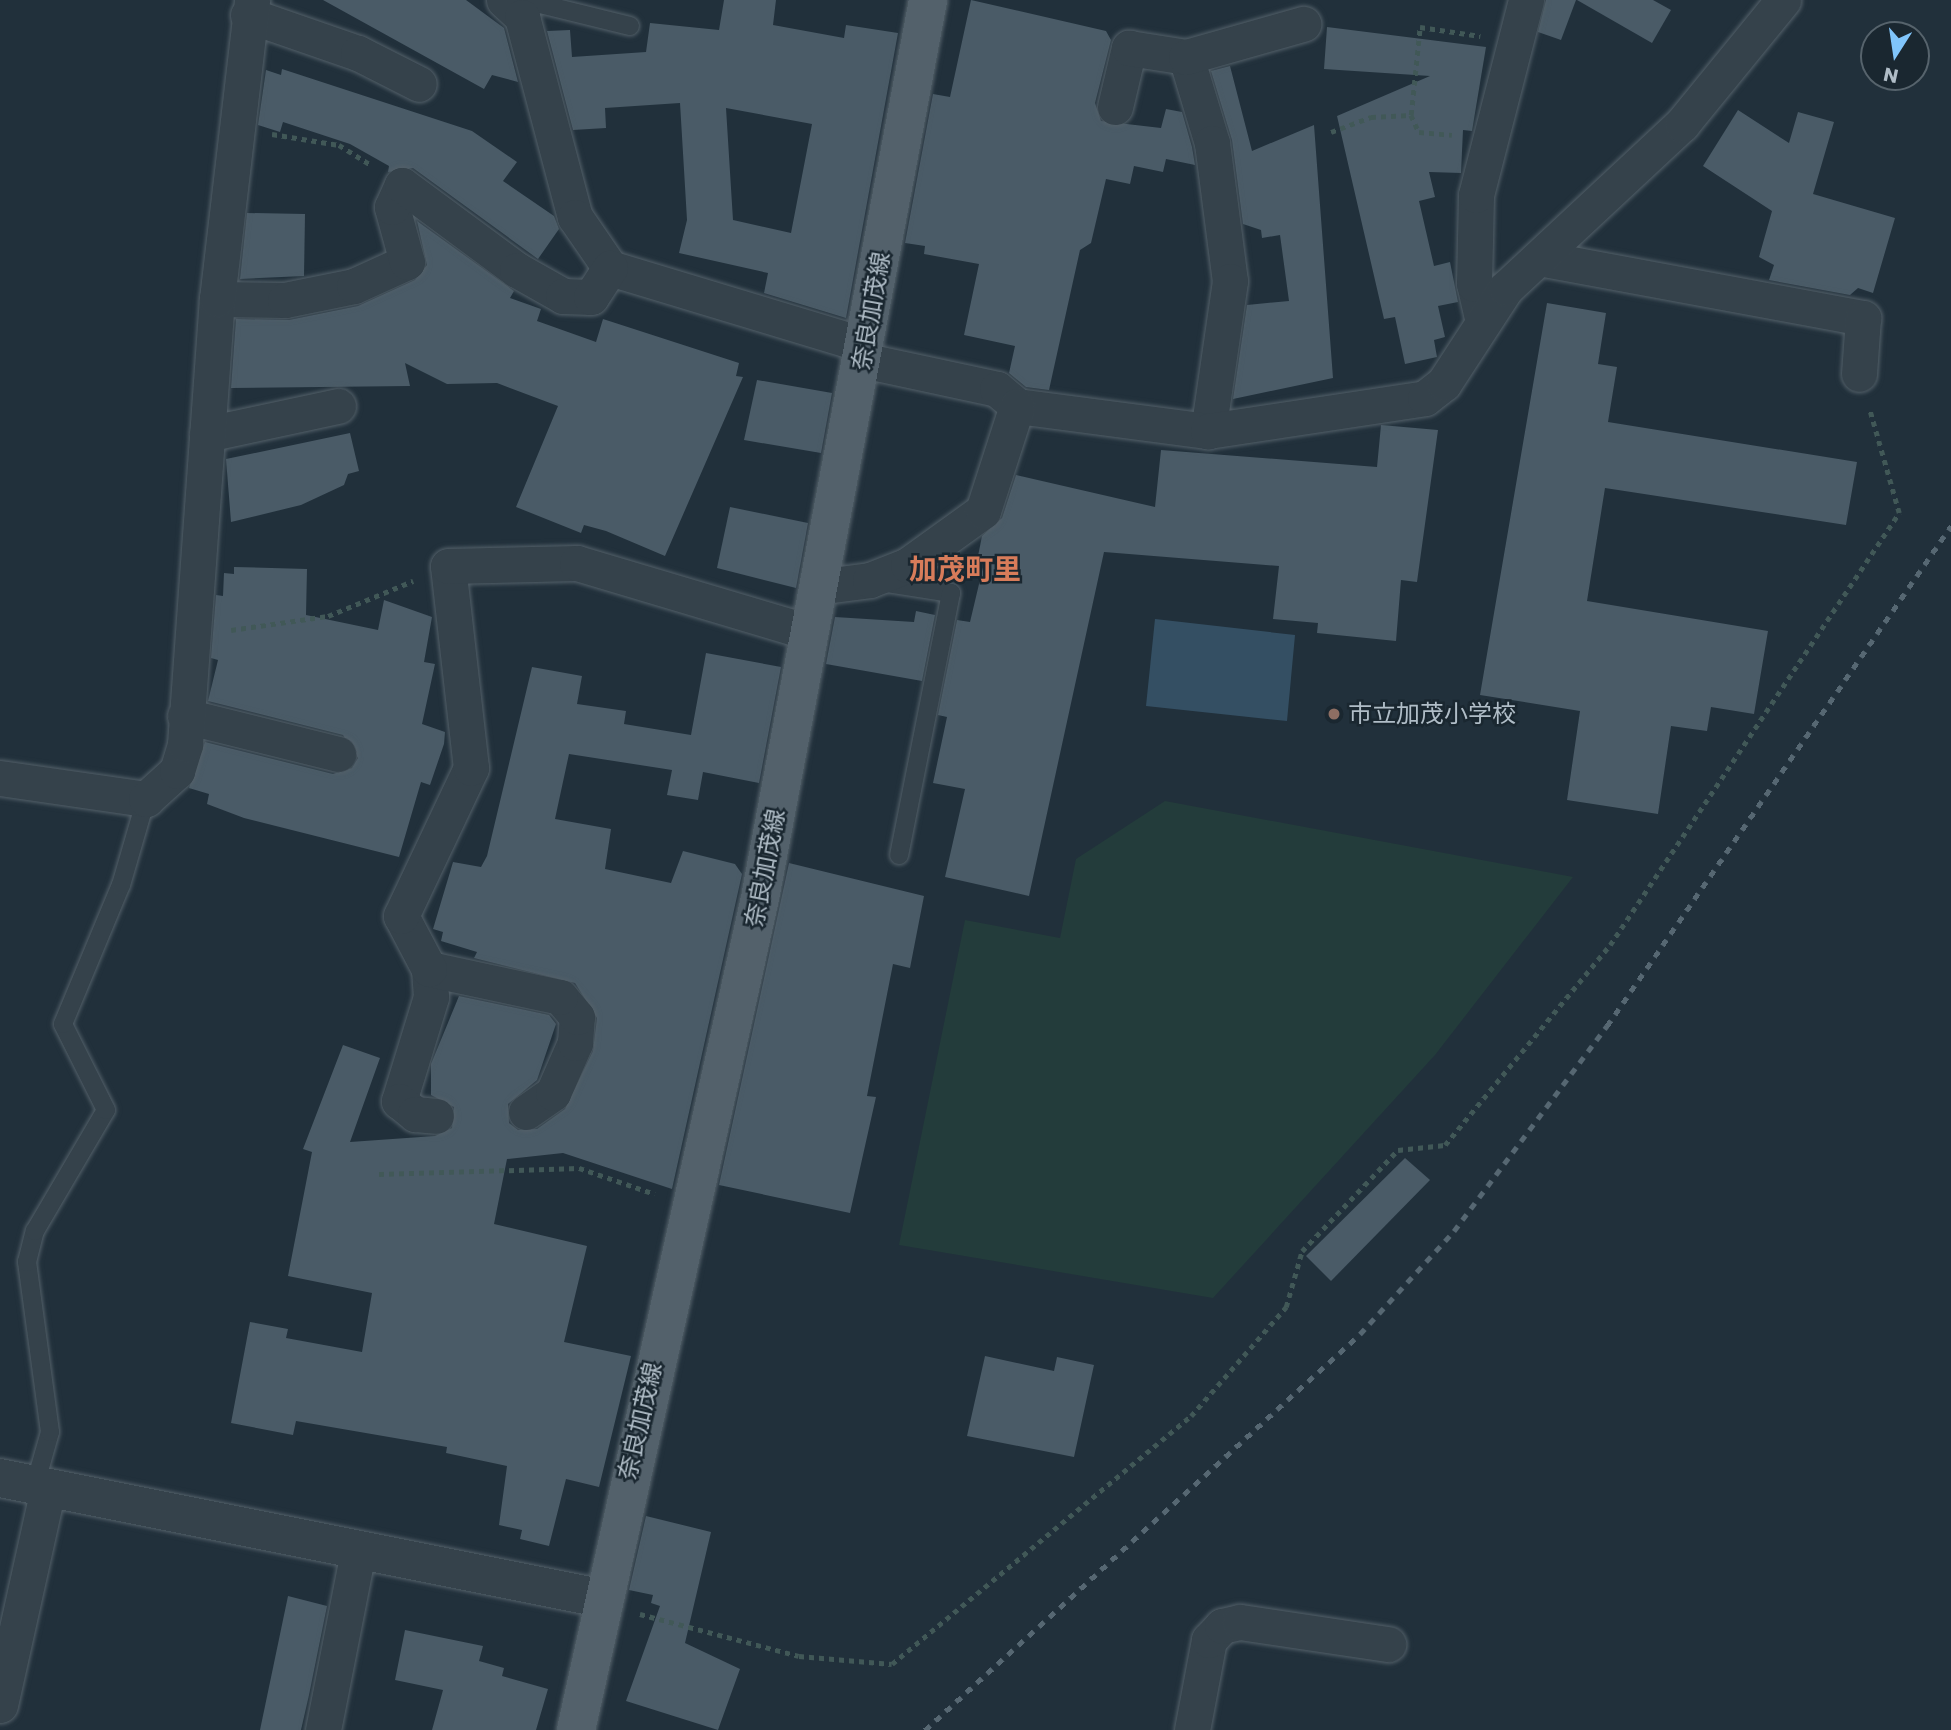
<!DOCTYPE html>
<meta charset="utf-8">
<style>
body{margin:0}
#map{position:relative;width:1951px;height:1730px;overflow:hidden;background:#21303b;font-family:Poppins,"Noto Sans JP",sans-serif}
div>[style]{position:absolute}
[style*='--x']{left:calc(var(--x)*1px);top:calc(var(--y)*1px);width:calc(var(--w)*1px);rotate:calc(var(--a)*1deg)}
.green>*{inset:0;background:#233c3b}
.water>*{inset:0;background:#344f63}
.building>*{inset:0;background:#4a5b67}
.path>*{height:4.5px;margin-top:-2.25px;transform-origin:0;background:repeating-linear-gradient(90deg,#415857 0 5px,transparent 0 10px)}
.roads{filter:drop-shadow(0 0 2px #536069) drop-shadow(0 0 2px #536069)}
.service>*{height:18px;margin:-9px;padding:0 9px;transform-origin:9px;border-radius:9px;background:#35424b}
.minor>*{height:35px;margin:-17.5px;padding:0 17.5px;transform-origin:17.5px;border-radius:17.5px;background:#35424b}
.tertiary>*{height:38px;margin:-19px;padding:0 19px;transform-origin:19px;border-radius:19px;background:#35424b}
.primary>*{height:38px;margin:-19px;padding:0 19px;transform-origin:19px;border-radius:19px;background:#53616b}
.rail>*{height:5px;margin-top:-2.5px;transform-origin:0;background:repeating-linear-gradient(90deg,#566772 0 7px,transparent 0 14px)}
.dots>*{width:19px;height:19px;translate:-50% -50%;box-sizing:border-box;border:4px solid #1a2730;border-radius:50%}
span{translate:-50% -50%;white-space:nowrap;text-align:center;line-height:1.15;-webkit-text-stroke:5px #1a2730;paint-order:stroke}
.street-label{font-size:24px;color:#b0bdc7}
.poi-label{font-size:24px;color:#b0bdc7}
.left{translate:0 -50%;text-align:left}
.quarter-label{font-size:28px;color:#d87c5a;font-weight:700}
.north{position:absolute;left:1860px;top:21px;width:70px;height:70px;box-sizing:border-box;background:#1a2730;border:2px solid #56636c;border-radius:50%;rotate:192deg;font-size:19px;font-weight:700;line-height:28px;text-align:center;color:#b0bdc7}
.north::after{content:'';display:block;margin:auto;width:24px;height:32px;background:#80c5fb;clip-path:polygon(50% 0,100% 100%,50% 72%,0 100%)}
</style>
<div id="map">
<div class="green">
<i style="clip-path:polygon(1165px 801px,1573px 877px,1435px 1055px,1213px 1298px,899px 1245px,965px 920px,1060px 938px,1076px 859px)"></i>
</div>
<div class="water">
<i style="clip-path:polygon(1155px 619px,1295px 635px,1287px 721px,1146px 706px)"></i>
</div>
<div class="building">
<i style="clip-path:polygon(323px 0,466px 0,504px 28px,518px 82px,492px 75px,484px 89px)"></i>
<i style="clip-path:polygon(evenodd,724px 0,776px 0,773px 25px,844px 38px,846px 25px,898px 33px,846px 318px,764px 293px,768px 273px,679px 253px,687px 220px,680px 103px,605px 108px,606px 128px,573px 130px,547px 31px,570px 30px,572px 57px,646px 52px,650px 23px,719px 30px,724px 0,726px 108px,812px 124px,791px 233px,733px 220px,726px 108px)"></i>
<i style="clip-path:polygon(971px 0,1106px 31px,1111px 40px,1095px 103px,1101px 121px,1161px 128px,1166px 109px,1182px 112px,1192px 147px,1195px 165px,1166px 159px,1163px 172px,1134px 166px,1130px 184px,1106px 179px,1091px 243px,1080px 250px,1049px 390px,1026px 387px,1009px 373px,1015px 346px,964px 335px,979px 264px,924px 254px,925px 246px,905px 243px,933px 94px,950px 97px)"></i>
<i style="clip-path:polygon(1546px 0,1576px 0,1561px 40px,1538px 32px)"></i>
<i style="clip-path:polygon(1577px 0,1653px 0,1671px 10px,1652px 43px)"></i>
<i style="clip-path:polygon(1327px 27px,1486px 47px,1472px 131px,1463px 130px,1461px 173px,1429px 172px,1435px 197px,1419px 201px,1434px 266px,1450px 262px,1458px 302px,1438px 306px,1445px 337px,1434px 340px,1437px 357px,1405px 364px,1395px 317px,1384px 319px,1337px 116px,1430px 76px,1324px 69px)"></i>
<i style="clip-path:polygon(1230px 66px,1252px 151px,1314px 125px,1333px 378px,1233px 399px,1247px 305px,1289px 301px,1280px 235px,1262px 238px,1261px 230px,1243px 224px,1232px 140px,1211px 71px)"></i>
<i style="clip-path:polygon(282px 69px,472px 131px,517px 162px,503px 181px,554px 216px,559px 229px,538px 259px,413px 168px,388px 172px,389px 166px,350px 144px,283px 122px,280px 132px,258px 125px,266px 70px,281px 75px)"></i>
<i style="clip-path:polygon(1738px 110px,1789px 143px,1798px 112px,1834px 122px,1813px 194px,1895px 218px,1873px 293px,1858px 288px,1850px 295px,1769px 280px,1774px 265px,1759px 257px,1772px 211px,1703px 166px)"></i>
<i style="clip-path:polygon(247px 213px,305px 214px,304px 276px,240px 279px)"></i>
<i style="clip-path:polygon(417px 221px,514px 291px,510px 298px,541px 309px,537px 321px,596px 342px,603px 319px,739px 363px,736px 376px,743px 377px,665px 556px,606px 531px,584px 525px,581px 533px,516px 507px,558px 406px,497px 383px,447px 384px,405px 363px,410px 386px,231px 388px,236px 319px,289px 320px,358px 306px,415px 280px,427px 265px)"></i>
<i style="clip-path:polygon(1547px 303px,1606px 313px,1598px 364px,1617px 367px,1608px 422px,1857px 462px,1846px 525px,1605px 488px,1587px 601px,1768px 631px,1754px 714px,1711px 707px,1707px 731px,1671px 726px,1658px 814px,1567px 800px,1580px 711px,1480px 695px)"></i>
<i style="clip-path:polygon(757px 380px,832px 393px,821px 453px,744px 440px)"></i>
<i style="clip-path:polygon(1381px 425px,1438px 430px,1417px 582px,1401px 580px,1396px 641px,1317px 633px,1318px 623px,1273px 619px,1279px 566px,1104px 552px,1029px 896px,945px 877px,965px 789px,933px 783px,947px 717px,938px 715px,957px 620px,970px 622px,984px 563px,977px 561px,982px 536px,1002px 518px,1016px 475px,1155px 507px,1161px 450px,1377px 467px)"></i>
<i style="clip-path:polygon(350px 433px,359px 471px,348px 474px,344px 485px,301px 505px,231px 522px,226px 459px)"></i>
<i style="clip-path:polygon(730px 507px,808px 523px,796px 588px,717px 568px)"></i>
<i style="clip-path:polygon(234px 567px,307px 569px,306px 615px,378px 630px,384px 600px,432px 617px,424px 662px,435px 664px,422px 724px,445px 732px,444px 744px,430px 785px,421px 782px,399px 857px,244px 818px,207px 804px,209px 794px,189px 788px,205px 742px,333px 774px,352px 768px,358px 758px,343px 735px,208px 701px,218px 660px,211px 658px,216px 595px,223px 596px,224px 573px,234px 574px)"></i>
<i style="clip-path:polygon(916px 611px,935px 615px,922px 681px,826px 664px,835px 617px,914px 622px)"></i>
<i style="clip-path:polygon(706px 653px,781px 667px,759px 783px,703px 772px,698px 800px,667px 795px,672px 770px,569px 754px,555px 819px,611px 829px,605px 869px,671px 883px,683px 851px,735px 864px,742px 874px,672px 1189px,563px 1153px,507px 1159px,494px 1224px,587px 1246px,564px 1342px,631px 1356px,599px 1487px,566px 1479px,549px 1546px,520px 1539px,522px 1530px,499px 1525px,507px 1466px,446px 1453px,447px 1447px,296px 1421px,293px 1435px,231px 1423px,250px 1322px,288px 1329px,286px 1338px,362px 1352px,372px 1293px,288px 1276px,312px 1152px,303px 1149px,343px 1045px,380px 1058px,350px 1142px,435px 1136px,452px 1128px,454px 1107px,431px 1095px,431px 1064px,459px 996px,549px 1015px,556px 1024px,537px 1080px,508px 1104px,509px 1123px,518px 1130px,537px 1129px,565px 1109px,593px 1051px,597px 1018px,575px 983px,474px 958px,477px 952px,441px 941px,443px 932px,433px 929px,453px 862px,481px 867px,487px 856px,532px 667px,582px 676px,577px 704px,626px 711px,624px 724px,691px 735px)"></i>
<i style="clip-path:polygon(789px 863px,924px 896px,910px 968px,893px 964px,867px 1096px,876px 1097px,850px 1213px,719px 1185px)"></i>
<i style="clip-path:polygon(1405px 1158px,1430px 1180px,1331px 1281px,1306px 1256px)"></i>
<i style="clip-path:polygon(985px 1356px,1054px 1371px,1057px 1357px,1094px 1365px,1074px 1457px,967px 1436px)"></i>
<i style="clip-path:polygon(646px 1516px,711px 1532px,685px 1643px,740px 1669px,718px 1730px,626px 1701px,660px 1606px,651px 1603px,653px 1595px,629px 1590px)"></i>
<i style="clip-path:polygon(288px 1596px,327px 1606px,309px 1695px,301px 1730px,260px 1730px)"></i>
<i style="clip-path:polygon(405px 1630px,483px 1646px,479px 1661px,504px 1668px,502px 1676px,548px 1689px,536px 1730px,432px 1730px,443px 1690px,395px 1680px)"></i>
</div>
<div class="path">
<i style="--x:1411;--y:115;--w:88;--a:-84.2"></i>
<i style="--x:1420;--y:27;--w:61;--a:8.5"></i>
<i style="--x:1331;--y:132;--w:43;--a:-20.6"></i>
<i style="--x:1371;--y:117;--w:40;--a:-2.9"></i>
<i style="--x:1411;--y:115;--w:19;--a:65"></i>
<i style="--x:1419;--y:132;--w:33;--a:5"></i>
<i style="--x:272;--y:134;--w:68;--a:9.3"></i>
<i style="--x:339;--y:145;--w:39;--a:32"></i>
<i style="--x:231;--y:630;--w:98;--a:-8.2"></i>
<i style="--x:328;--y:616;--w:92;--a:-22.4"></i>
<i style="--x:379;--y:1174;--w:200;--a:-1.7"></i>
<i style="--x:579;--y:1168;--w:80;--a:18.9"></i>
<i style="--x:640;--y:1614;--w:164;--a:14.8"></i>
<i style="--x:799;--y:1656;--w:93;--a:4.9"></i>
<i style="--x:892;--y:1664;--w:388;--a:-39.7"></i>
<i style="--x:1191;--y:1416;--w:145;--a:-48.9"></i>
<i style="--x:1286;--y:1307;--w:58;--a:-74.1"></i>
<i style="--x:1302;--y:1251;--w:139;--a:-46.5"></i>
<i style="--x:1398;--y:1150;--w:47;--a:-6.1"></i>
<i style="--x:1445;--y:1145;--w:259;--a:-50.5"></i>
<i style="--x:1610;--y:945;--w:520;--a:-56.22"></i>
<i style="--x:1899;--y:513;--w:109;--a:-105.9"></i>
</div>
<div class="roads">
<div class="service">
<i style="--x:524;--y:0;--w:109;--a:13.8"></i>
<i style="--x:881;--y:582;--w:71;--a:8.9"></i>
<i style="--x:951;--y:593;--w:267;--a:101.2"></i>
<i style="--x:35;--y:1485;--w:55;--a:-74.2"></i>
<i style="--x:50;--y:1432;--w:172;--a:-97.7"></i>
<i style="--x:27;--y:1262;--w:32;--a:-76"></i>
<i style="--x:35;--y:1231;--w:140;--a:-59.6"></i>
<i style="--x:106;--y:1110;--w:96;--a:-116.6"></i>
<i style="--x:63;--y:1024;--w:151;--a:-67.4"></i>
<i style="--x:121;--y:885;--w:90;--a:-73.8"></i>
</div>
<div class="minor">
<i style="--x:504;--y:0;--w:25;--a:43"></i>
<i style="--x:522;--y:17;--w:207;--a:75.2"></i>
<i style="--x:575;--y:217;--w:62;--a:55.5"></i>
<i style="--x:610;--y:268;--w:266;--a:16.8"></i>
<i style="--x:248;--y:15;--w:116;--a:19.1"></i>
<i style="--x:358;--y:53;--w:68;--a:26.9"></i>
<i style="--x:1186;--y:57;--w:90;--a:73.2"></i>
<i style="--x:1212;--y:143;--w:139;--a:82.6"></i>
<i style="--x:1230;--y:281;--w:152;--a:98.3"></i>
<i style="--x:1115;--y:107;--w:61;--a:-76.7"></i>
<i style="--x:1129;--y:48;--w:58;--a:9"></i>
<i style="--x:1186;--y:57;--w:122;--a:-15.8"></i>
<i style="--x:1539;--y:258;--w:330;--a:10.5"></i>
<i style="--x:1863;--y:318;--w:56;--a:94.1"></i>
<i style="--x:217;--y:299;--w:68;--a:0.8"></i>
<i style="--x:285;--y:300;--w:70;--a:-11.5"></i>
<i style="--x:354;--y:286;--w:58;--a:-24.4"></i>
<i style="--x:407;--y:262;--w:57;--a:-105.3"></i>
<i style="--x:392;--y:207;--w:24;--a:-66"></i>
<i style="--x:402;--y:185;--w:143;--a:36.5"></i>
<i style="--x:517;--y:270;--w:53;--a:29.5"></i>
<i style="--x:563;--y:296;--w:28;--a:2"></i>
<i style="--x:591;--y:297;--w:35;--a:-57"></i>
<i style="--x:1483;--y:322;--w:39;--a:-103"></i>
<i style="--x:1474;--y:284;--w:89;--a:-88.7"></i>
<i style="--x:1476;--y:195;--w:201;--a:-75.6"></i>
<i style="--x:862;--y:360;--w:138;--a:12.1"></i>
<i style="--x:997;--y:389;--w:26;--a:40"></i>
<i style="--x:1017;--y:406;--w:193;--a:7.5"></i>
<i style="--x:1208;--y:431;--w:219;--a:-8.6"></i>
<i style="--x:1425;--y:398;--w:24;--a:-38"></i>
<i style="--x:1444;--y:383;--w:113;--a:-56.9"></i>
<i style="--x:1506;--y:288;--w:241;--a:-43"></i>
<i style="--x:1682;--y:124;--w:160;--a:-50.8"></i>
<i style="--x:207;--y:434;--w:134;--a:-12.1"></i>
<i style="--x:817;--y:587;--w:53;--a:-7.5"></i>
<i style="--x:870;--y:580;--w:41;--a:-21.5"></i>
<i style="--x:908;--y:565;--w:92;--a:-35.8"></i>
<i style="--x:983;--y:511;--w:110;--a:-72.1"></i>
<i style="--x:185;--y:716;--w:158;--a:13.9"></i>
<i style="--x:0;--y:778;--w:148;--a:8.2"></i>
<i style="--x:146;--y:799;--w:42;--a:-42.1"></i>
<i style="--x:177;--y:771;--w:28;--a:-73"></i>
<i style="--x:185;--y:744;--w:446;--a:-85.9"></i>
<i style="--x:217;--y:299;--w:301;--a:-83.3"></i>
<i style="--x:429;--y:969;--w:28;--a:86"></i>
<i style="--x:431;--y:997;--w:109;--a:107.1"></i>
<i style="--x:399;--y:1101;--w:21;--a:39"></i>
<i style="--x:415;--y:1114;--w:21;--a:5"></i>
<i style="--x:526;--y:1112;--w:33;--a:-35"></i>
<i style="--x:553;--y:1093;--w:55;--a:-66.3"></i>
<i style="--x:575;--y:1043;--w:26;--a:-86"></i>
<i style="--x:577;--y:1017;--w:26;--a:-130"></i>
<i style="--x:560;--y:997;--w:134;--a:-167.9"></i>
<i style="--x:429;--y:969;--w:60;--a:-117.8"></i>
<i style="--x:401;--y:916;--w:164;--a:-64.7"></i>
<i style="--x:471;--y:768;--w:203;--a:-96.5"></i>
<i style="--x:448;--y:566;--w:129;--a:-1.3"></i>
<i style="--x:577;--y:563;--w:242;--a:16.6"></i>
<i style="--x:0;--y:1705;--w:222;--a:-77.5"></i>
<i style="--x:323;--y:1730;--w:182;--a:-78.9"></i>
<i style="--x:1192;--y:1730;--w:92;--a:-79.3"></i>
<i style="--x:1209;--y:1640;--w:19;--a:-47"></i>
<i style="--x:1222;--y:1626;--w:18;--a:-13"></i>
<i style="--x:1240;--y:1622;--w:150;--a:8.5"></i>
</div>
<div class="tertiary">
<i style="--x:0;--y:1478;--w:612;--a:11.31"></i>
</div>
<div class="primary">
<i style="--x:576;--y:1730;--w:852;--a:-77.53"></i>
<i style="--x:760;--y:898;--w:914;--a:-79.4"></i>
</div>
</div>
<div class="rail">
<i style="--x:925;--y:1730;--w:588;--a:-42.31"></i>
<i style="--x:1360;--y:1334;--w:139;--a:-47.6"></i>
<i style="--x:1454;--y:1231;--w:256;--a:-53.3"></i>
<i style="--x:1607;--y:1026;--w:607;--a:-55.47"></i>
</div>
<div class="dots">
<i style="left:1334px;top:714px;background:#8d6e63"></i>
</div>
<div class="street-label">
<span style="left:871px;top:311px;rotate:-80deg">奈良加茂線</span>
<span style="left:765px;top:868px;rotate:-79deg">奈良加茂線</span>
<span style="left:640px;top:1421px;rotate:-77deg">奈良加茂線</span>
</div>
<div class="poi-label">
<span class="left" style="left:1348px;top:714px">市立加茂小学校</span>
</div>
<div class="quarter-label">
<span style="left:965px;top:570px">加茂町里</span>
</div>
<div class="north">N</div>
</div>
